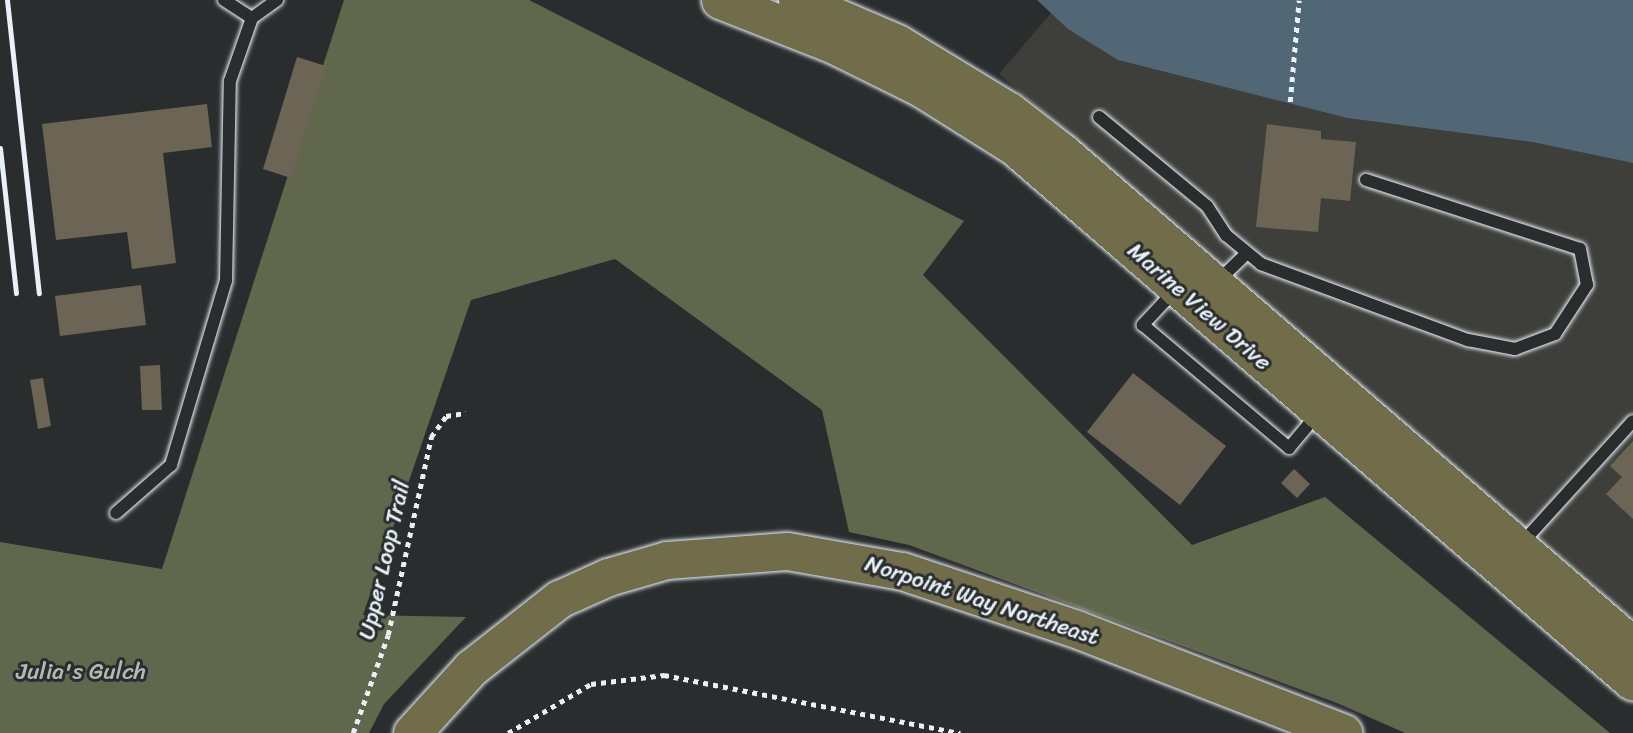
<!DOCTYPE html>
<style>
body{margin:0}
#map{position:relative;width:1633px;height:733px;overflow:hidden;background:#2a2d2e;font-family:Sriracha,sans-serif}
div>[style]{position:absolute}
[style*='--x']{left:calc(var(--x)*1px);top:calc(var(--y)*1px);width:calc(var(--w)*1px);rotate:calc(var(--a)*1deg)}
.built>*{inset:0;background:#3e3e3a}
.green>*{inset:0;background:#61674d}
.water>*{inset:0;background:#526776}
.building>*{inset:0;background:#6c6555}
.path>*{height:4.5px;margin-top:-2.25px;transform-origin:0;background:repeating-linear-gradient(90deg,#e8f1f8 0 5px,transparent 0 10px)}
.roads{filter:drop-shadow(0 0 2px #e8f1f8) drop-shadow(0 0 2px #e8f1f8)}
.lane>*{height:12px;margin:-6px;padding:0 6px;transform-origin:6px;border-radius:6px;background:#2a2d2e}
.primary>*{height:37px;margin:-18.5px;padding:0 18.5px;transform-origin:18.5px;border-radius:18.5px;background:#716d4b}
.rail>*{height:5px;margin:-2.5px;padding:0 2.5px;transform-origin:2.5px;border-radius:2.5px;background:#e8f1f8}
span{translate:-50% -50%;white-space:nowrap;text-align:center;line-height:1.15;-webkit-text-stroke:6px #2a2d2e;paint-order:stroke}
.street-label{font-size:23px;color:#e8f1f8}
.park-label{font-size:23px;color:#b2bab4}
</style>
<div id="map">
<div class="built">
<i style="clip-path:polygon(1051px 13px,1118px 60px,1347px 118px,1532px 142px,1633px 163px,1633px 620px,999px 74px)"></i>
</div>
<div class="green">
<i style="clip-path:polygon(344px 0,529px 0,964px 221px,923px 275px,1192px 545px,1325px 497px,1610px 733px,1405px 733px,1337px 703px,909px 545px,849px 532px,822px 410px,615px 259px,471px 300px,363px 615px,466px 617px,384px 704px,369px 733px,0 733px,0 542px,162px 569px)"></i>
</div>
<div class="water">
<i style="clip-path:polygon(1037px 0,1633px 0,1633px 163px,1532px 142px,1347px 118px,1118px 60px,1068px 29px)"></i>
</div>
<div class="building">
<i style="clip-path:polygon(297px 57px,326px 66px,291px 178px,263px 169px)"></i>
<i style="clip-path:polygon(207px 104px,212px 147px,163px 153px,176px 263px,132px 269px,127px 232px,56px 240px,42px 124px)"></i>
<i style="clip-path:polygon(1267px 124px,1321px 131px,1321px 139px,1356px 142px,1350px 201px,1321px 198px,1318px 232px,1256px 227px)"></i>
<i style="clip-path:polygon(141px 285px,146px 325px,60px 336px,55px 296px)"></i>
<i style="clip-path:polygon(160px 365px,162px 410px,142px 410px,140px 366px)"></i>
<i style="clip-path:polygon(1133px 373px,1226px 446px,1180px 505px,1087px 432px)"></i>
<i style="clip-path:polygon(43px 378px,51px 426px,38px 429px,30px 380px)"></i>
<i style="clip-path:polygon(1633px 441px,1633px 519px,1606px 494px,1622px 477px,1610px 466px)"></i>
<i style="clip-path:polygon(1294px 469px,1310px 484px,1297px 498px,1281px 483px)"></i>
</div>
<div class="path">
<i style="--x:1290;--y:102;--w:102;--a:-85"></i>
<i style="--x:353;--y:733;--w:104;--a:-70.3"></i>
<i style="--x:388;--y:635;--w:203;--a:-77.7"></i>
<i style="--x:431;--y:437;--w:26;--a:-54"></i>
<i style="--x:446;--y:416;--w:20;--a:-9"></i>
<i style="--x:508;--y:733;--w:96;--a:-30.6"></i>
<i style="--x:591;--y:684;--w:74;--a:-7"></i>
<i style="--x:664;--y:675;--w:302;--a:11.1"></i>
</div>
<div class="roads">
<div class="lane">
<i style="--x:224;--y:0;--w:33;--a:33"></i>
<i style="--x:1099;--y:117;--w:140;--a:39.5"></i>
<i style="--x:1207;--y:206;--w:35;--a:57"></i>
<i style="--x:1226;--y:235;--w:45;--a:39.6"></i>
<i style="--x:1261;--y:264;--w:221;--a:20.2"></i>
<i style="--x:1468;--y:340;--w:48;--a:10.8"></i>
<i style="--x:1515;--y:349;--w:43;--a:-20.6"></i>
<i style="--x:1555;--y:334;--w:59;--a:-56.9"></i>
<i style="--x:1587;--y:285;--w:37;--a:-101"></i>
<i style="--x:1580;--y:249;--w:225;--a:-162.1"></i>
<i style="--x:1218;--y:281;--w:39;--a:-44"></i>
<i style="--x:1170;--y:285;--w:17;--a:107"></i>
<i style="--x:1165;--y:301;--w:33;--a:133"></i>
<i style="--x:1143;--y:325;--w:191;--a:40.1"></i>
<i style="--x:1289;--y:448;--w:47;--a:-50.2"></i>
<i style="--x:116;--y:513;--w:73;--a:-41.1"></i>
<i style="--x:171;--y:465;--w:192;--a:-73.4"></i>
<i style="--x:226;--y:281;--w:200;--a:-88.9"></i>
<i style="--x:230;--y:81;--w:67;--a:-70.8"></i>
<i style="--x:252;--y:18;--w:31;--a:-36"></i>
<i style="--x:1521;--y:544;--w:166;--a:-47.7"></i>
</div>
<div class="primary">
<i style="--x:720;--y:0;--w:123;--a:21.5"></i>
<i style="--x:834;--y:45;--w:97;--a:26.3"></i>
<i style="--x:921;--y:88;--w:111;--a:32.1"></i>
<i style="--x:1015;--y:147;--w:817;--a:40.88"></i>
<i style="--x:797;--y:0;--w:109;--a:23.3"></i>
<i style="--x:897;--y:43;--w:131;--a:31.3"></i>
<i style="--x:1009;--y:111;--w:67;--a:37.7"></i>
<i style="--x:1062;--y:152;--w:755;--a:40.86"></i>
<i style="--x:412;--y:733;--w:88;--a:-47.8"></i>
<i style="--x:471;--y:668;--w:112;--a:-38.1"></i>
<i style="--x:559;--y:599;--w:54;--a:-24.2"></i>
<i style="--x:608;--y:577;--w:61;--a:-16.1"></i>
<i style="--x:667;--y:560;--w:120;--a:-4.3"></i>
<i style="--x:787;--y:551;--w:117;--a:9.9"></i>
<i style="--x:902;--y:571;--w:183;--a:18.4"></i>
<i style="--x:1076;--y:629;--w:287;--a:21.2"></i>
</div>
</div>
<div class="rail">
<i style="--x:7;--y:0;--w:295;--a:83.8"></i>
<i style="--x:0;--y:148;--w:146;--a:83.7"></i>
</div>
<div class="street-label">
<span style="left:1199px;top:307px;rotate:41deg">Marine View Drive</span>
<span style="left:385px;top:560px;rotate:-77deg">Upper Loop Trail</span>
<span style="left:982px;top:601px;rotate:18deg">Norpoint Way Northeast</span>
</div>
<div class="park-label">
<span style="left:81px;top:672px">Julia's Gulch</span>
</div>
</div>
